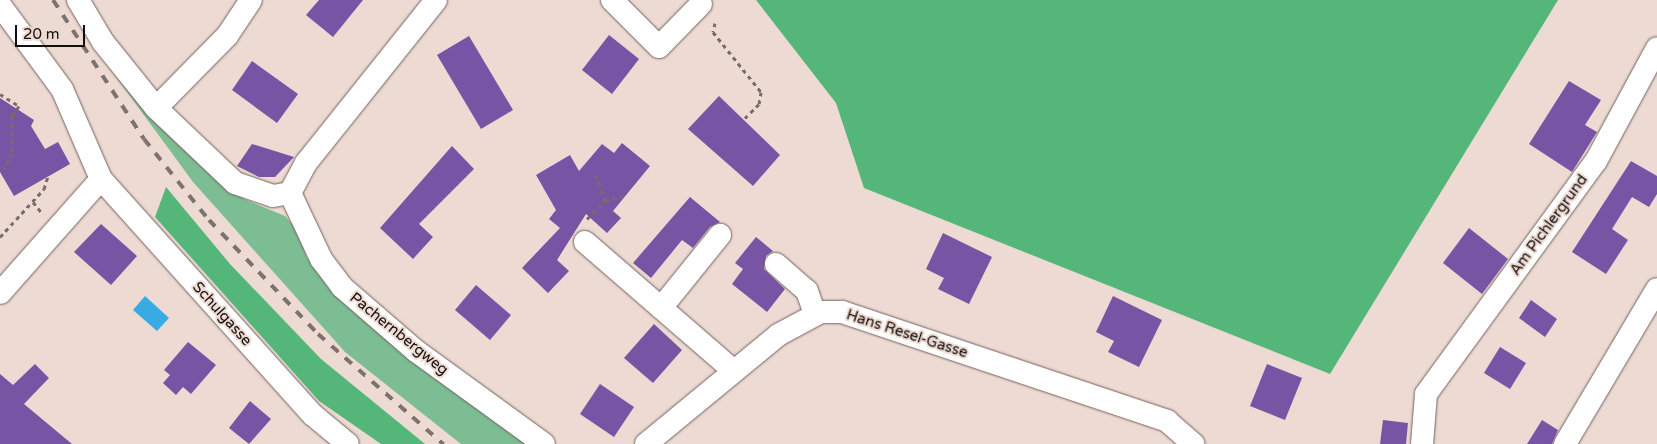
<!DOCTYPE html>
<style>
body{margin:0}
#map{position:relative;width:1657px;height:444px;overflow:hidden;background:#ecdad3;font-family:"Varela Round",sans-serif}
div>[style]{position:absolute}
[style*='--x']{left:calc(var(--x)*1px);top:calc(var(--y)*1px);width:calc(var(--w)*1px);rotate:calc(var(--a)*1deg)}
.green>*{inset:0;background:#7dbd93}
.forest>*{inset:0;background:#55b67a}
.water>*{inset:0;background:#38abe2}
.building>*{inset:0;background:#7854a5}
.path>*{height:3px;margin-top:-1.5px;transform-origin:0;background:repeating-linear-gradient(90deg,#776c67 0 4px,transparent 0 8px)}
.roads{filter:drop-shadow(0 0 1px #73635e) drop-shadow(0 0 1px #73635e)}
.minor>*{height:22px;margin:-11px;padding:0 11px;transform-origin:11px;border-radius:11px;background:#fff}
.rail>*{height:4px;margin-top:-2px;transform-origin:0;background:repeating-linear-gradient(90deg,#7d726d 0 9px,transparent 0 18px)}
span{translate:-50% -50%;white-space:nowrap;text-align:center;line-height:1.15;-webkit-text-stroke:4px #ecdad3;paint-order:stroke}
.street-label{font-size:15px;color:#130e0b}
.scale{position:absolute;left:15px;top:25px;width:70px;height:22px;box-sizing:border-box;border:2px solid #130e0b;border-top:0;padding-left:6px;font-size:15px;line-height:18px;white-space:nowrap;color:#130e0b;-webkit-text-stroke:4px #ecdad3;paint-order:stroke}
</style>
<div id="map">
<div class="green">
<i style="clip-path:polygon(89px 40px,94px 40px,160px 126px,244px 199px,285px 216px,298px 231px,307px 258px,354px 305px,531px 444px,461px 444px,345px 352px,193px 182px)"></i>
</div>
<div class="forest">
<i style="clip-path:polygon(756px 0,1558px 0,1330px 374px,864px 188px,836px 103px)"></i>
<i style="clip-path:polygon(166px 187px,230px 264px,321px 359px,425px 444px,381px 444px,319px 401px,155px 217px)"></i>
</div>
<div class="water">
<i style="clip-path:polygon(145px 296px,169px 318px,157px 331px,133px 310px)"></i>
</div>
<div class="building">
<i style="clip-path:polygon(319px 0,363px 0,333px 37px,306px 15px)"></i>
<i style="clip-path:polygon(609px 35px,639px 59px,612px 94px,582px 70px)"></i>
<i style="clip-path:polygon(469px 36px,513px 110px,481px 129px,437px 55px)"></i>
<i style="clip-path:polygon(252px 61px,298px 94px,277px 123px,232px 90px)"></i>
<i style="clip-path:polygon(1569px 81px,1601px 100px,1585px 125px,1597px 132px,1572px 172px,1529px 144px)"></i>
<i style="clip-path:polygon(719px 96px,780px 155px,753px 186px,688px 129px)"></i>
<i style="clip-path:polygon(0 98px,34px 120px,31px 126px,45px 149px,58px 142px,70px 164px,14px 196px,0 172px)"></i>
<i style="clip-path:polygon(622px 143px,650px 166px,613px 211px,621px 218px,607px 233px,586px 214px,557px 260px,569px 271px,548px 293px,522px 268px,560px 228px,549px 219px,556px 210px,536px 175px,570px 155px,579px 171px,602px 144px,614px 153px)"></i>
<i style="clip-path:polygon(252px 144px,294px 157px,275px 177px,259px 177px,237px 166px)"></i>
<i style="clip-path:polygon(452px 146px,474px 169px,419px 224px,433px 237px,413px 259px,380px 228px)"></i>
<i style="clip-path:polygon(1631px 161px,1657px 176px,1657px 194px,1649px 207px,1632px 197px,1612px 229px,1628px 240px,1606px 274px,1572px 252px)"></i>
<i style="clip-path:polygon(690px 197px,720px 222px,710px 227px,693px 248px,682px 240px,651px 278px,633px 263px)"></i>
<i style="clip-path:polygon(101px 224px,137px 256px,111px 285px,74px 252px)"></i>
<i style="clip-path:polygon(1469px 228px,1508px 259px,1482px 294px,1443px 263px)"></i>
<i style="clip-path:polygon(943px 233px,992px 257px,969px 304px,938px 289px,944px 278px,926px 269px)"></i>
<i style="clip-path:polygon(756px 237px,773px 251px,766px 256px,764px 269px,785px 289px,767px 312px,732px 284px,743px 269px,735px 263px)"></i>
<i style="clip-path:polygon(476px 285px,511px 315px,490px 340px,455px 310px)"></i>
<i style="clip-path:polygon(1113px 296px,1162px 320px,1139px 367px,1108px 352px,1114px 341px,1096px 332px)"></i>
<i style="clip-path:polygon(1531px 300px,1557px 319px,1545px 337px,1519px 318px)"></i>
<i style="clip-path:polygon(654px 324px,682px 350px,653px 383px,624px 358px)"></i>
<i style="clip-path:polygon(188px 342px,216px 365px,191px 394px,183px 387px,176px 395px,163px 383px,170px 375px,164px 370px)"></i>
<i style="clip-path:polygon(1500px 347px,1526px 363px,1510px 389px,1484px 373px)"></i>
<i style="clip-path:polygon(35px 364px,49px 378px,24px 404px,72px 444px,0 444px,0 374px,13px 385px)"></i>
<i style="clip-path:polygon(1267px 364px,1302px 378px,1285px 420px,1250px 406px)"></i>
<i style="clip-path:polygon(600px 384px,634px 407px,614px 437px,580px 414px)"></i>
<i style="clip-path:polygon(250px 401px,271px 419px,249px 444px,229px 428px)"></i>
<i style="clip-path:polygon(1383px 420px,1408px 423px,1406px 444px,1380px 444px)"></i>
<i style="clip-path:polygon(1542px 420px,1558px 430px,1552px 444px,1527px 444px)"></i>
</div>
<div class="path">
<i style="--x:715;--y:23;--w:9;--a:103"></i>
<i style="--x:713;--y:32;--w:77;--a:51.3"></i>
<i style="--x:761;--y:92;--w:12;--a:99"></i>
<i style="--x:759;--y:104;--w:23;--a:135"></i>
<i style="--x:0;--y:94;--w:22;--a:32"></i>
<i style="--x:19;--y:106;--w:12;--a:125"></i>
<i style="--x:12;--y:116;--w:37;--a:90"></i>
<i style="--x:12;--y:153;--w:18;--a:117"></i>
<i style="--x:605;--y:201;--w:18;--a:-16"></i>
<i style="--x:33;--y:202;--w:14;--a:51"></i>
<i style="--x:587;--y:219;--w:25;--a:-45"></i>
<i style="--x:605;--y:201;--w:27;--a:-110"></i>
<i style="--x:0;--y:237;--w:65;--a:-47.5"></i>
<i style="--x:44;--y:189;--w:14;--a:-73"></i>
</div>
<div class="roads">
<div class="minor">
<i style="--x:78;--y:0;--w:49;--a:59.2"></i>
<i style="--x:103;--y:42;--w:85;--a:51.2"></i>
<i style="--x:156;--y:108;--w:109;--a:43.5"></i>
<i style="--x:235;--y:183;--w:40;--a:18.9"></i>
<i style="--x:273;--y:196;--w:17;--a:-10"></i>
<i style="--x:612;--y:0;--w:66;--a:45"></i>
<i style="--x:659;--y:47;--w:60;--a:-45.7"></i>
<i style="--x:0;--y:5;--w:104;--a:53.6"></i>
<i style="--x:62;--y:89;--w:98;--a:66.6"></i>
<i style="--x:101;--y:179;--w:152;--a:131.5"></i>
<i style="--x:156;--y:108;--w:101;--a:-45.4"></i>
<i style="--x:227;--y:36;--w:43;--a:-56.3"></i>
<i style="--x:101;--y:179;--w:317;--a:48.1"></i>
<i style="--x:313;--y:415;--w:45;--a:39.6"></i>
<i style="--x:290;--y:193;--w:73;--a:64.8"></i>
<i style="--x:321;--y:259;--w:35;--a:53"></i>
<i style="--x:342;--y:287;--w:98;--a:40.9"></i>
<i style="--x:416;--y:351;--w:158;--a:36"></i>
<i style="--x:290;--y:193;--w:34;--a:-62"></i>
<i style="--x:306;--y:163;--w:208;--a:-51.4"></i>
<i style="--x:585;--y:242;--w:197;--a:40.9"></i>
<i style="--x:776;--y:264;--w:41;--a:41.1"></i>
<i style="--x:807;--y:291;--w:24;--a:71"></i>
<i style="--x:661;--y:308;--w:94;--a:-51.1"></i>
<i style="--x:646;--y:444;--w:171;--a:-39.5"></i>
<i style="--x:778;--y:335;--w:49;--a:-28.1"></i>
<i style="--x:821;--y:312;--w:21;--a:0"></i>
<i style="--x:842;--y:312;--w:343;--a:18.5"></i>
<i style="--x:1167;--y:421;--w:35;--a:41"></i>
<i style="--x:1422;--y:444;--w:50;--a:-85.4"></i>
<i style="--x:1426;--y:394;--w:288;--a:-53.9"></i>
<i style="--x:1596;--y:161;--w:128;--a:-61.6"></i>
<i style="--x:1565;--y:444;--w:180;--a:-59.3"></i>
</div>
</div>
<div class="rail">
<i style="--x:53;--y:0;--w:166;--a:56.8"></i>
<i style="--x:144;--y:139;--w:104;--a:51.3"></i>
<i style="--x:209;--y:220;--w:158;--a:46.3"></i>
<i style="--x:318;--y:334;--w:167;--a:41.3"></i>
</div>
<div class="street-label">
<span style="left:1549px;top:225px;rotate:-54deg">Am Pichlergrund</span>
<span style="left:222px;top:314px;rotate:48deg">Schulgasse</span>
<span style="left:399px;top:334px;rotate:39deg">Pachernbergweg</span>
<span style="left:907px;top:334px;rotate:18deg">Hans Resel-Gasse</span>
</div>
<div class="scale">20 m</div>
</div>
